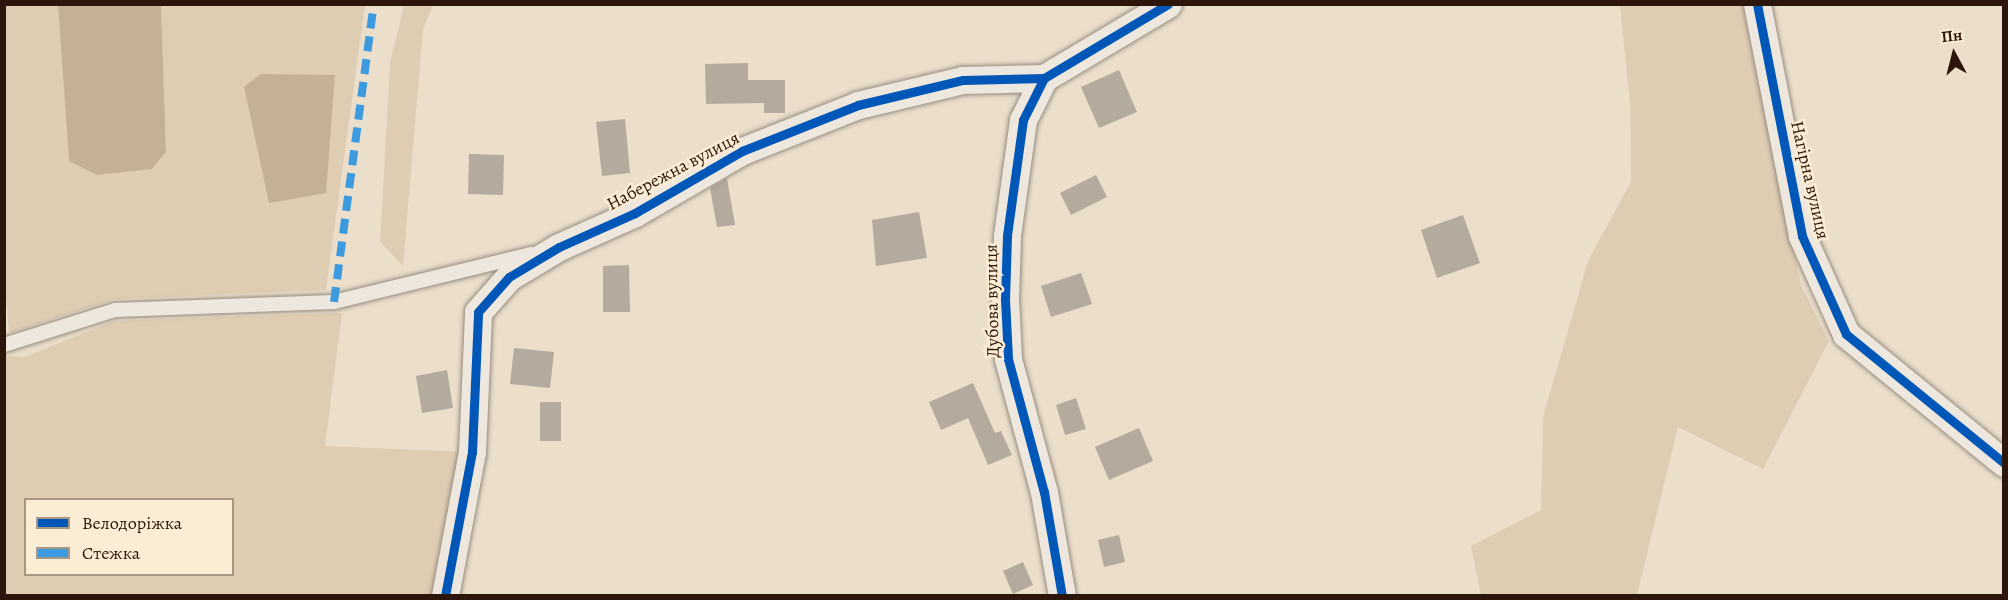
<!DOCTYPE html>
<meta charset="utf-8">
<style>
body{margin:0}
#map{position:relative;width:2008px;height:600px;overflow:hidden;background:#ebdecb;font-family:Alegreya,serif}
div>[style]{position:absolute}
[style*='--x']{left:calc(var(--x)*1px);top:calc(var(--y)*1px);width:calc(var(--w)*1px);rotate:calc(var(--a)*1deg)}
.green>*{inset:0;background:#dfcdb3}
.water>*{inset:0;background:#c4b097}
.building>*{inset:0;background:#b4aa9d}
.roads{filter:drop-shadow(0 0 2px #978d81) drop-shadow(0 0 2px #978d81)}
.service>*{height:14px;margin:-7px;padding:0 7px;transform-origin:7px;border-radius:7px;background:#eee7de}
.minor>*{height:27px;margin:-13.5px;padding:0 13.5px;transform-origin:13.5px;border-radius:13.5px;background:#eee7de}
.quiet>*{height:8px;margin-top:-4px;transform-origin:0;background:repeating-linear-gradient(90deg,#3d9ade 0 15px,transparent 0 23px)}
.cycleway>*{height:9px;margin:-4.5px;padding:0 4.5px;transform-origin:4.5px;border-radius:4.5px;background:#0057b8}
span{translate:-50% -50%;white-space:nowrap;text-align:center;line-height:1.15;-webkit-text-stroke:5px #faecd5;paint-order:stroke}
.street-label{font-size:18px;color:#2c160b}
.frame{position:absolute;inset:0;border:6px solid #2c160b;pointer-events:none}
.legend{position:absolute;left:24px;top:498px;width:210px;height:78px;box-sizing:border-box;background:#faecd5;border:2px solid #a89684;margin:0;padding:8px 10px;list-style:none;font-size:18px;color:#2c160b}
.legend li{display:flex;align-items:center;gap:12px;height:30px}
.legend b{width:30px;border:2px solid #a89684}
.north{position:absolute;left:1924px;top:24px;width:60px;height:60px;-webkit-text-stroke:4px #faecd5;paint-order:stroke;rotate:353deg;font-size:16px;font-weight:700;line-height:24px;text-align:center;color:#2c160b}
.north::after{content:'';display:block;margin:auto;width:21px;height:27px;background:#2c160b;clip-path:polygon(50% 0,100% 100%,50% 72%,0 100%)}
</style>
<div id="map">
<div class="green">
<i style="clip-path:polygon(4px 5px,58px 5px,69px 161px,166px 152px,161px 5px,365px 5px,326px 290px,115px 299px,9px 333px,4px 273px)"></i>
<i style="clip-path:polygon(404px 5px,433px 5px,423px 29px,403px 266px,380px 242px,390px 63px)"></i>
<i style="clip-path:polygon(1620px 5px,1746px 5px,1801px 285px,1829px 341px,1763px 469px,1678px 427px,1637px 595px,1481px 595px,1471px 546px,1541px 510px,1543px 417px,1588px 261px,1631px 182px,1630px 103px)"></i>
<i style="clip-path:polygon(evenodd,342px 313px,325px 446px,466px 452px,439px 595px,5px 595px,4px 356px,24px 357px,114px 321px,342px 313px,26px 500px,232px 500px,232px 574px,26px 574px,26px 500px)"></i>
</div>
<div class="water">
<i style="clip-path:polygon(58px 5px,161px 5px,166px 152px,152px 169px,97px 175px,69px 161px)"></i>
<i style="clip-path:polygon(261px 74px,335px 75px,326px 193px,269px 203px,244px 87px)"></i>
</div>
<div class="building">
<i style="clip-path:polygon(748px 63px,748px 80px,785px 80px,785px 113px,764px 113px,764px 103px,706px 104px,705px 64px)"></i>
<i style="clip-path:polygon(1119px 70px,1137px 112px,1099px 128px,1081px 87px)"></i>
<i style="clip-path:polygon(625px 119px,630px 173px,602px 176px,596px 122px)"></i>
<i style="clip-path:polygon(469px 154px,504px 155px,503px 195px,468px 194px)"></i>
<i style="clip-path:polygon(1096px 175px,1107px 197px,1071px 215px,1060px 193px)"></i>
<i style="clip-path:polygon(727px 178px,735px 225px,717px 227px,710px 188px)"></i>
<i style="clip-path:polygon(919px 212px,927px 258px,876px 266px,872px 220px)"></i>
<i style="clip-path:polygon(1463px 215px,1480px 263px,1437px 278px,1421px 230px)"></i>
<i style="clip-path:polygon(629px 265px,630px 312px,603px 312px,603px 266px)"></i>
<i style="clip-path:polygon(1081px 273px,1092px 304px,1051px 317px,1041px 286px)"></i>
<i style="clip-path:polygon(514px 348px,554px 352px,550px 388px,510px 384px)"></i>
<i style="clip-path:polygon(447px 370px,453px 408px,422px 413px,416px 376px)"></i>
<i style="clip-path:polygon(973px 383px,995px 433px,1001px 431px,1012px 455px,988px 465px,968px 418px,941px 430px,929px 402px)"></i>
<i style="clip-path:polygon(1076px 398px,1086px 429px,1065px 435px,1056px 405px)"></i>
<i style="clip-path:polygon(540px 402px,561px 402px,561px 441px,540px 441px)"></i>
<i style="clip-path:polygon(1139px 428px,1153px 461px,1109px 480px,1095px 447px)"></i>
<i style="clip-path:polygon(1119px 535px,1125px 562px,1104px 567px,1098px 540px)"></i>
<i style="clip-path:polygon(1023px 562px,1033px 585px,1013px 594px,1003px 571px)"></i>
</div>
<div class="roads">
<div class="service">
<i style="--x:4;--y:345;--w:116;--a:-17.5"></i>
<i style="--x:115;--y:310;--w:219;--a:-2.1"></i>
<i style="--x:334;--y:302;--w:203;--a:-13.7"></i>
</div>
<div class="minor">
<i style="--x:1757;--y:4;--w:236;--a:79"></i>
<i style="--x:1802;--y:236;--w:107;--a:65.8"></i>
<i style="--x:1846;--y:334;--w:204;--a:39.2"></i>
<i style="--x:1044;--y:78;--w:47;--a:116.6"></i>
<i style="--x:1023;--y:120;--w:117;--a:97.9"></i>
<i style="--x:1007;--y:236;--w:63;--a:91.8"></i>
<i style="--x:1005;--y:299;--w:60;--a:87.1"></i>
<i style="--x:1008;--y:359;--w:138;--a:74.9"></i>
<i style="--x:1044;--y:492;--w:106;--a:80.2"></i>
<i style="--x:445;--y:596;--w:147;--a:-79.4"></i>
<i style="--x:472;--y:452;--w:140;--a:-87.5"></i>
<i style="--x:478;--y:312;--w:47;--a:-48.5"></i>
<i style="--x:509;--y:277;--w:58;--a:-31"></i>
<i style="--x:559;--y:247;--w:83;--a:-24.1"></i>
<i style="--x:635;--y:213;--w:124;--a:-30.1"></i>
<i style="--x:742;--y:151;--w:125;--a:-21.6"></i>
<i style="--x:858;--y:105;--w:108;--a:-13.4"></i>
<i style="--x:963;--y:80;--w:81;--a:-1.4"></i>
<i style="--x:1044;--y:78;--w:144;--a:-30.8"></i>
</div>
</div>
<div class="quiet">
<i style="--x:334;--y:302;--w:301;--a:-82.4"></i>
</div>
<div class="cycleway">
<i style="--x:1757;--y:4;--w:236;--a:79"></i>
<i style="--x:1802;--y:236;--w:107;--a:65.8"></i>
<i style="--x:1846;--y:334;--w:204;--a:39.2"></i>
<i style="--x:1044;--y:78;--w:47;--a:116.6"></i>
<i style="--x:1023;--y:120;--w:117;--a:97.9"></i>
<i style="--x:1007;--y:236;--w:63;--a:91.8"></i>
<i style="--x:1005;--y:299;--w:60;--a:87.1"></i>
<i style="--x:1008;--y:359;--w:138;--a:74.9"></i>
<i style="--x:1044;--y:492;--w:106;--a:80.2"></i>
<i style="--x:445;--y:596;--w:147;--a:-79.4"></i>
<i style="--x:472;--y:452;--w:140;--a:-87.5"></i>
<i style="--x:478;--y:312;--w:47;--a:-48.5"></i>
<i style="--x:509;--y:277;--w:58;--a:-31"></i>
<i style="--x:559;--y:247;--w:83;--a:-24.1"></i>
<i style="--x:635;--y:213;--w:124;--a:-30.1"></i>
<i style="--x:742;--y:151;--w:125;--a:-21.6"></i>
<i style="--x:858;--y:105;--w:108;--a:-13.4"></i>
<i style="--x:963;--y:80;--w:81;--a:-1.4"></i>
<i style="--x:1044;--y:78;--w:144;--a:-30.8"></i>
</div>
<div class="street-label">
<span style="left:673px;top:171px;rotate:-28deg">Набережна вулиця</span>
<span style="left:1810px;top:180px;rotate:77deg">Нагірна вулиця</span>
<span style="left:992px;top:301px;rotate:-91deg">Дубова вулиця</span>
</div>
<div class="frame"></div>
<ul class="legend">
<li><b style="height:8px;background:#0057b8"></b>Велодоріжка</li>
<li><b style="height:8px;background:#3d9ade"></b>Стежка</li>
</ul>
<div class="north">Пн</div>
</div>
